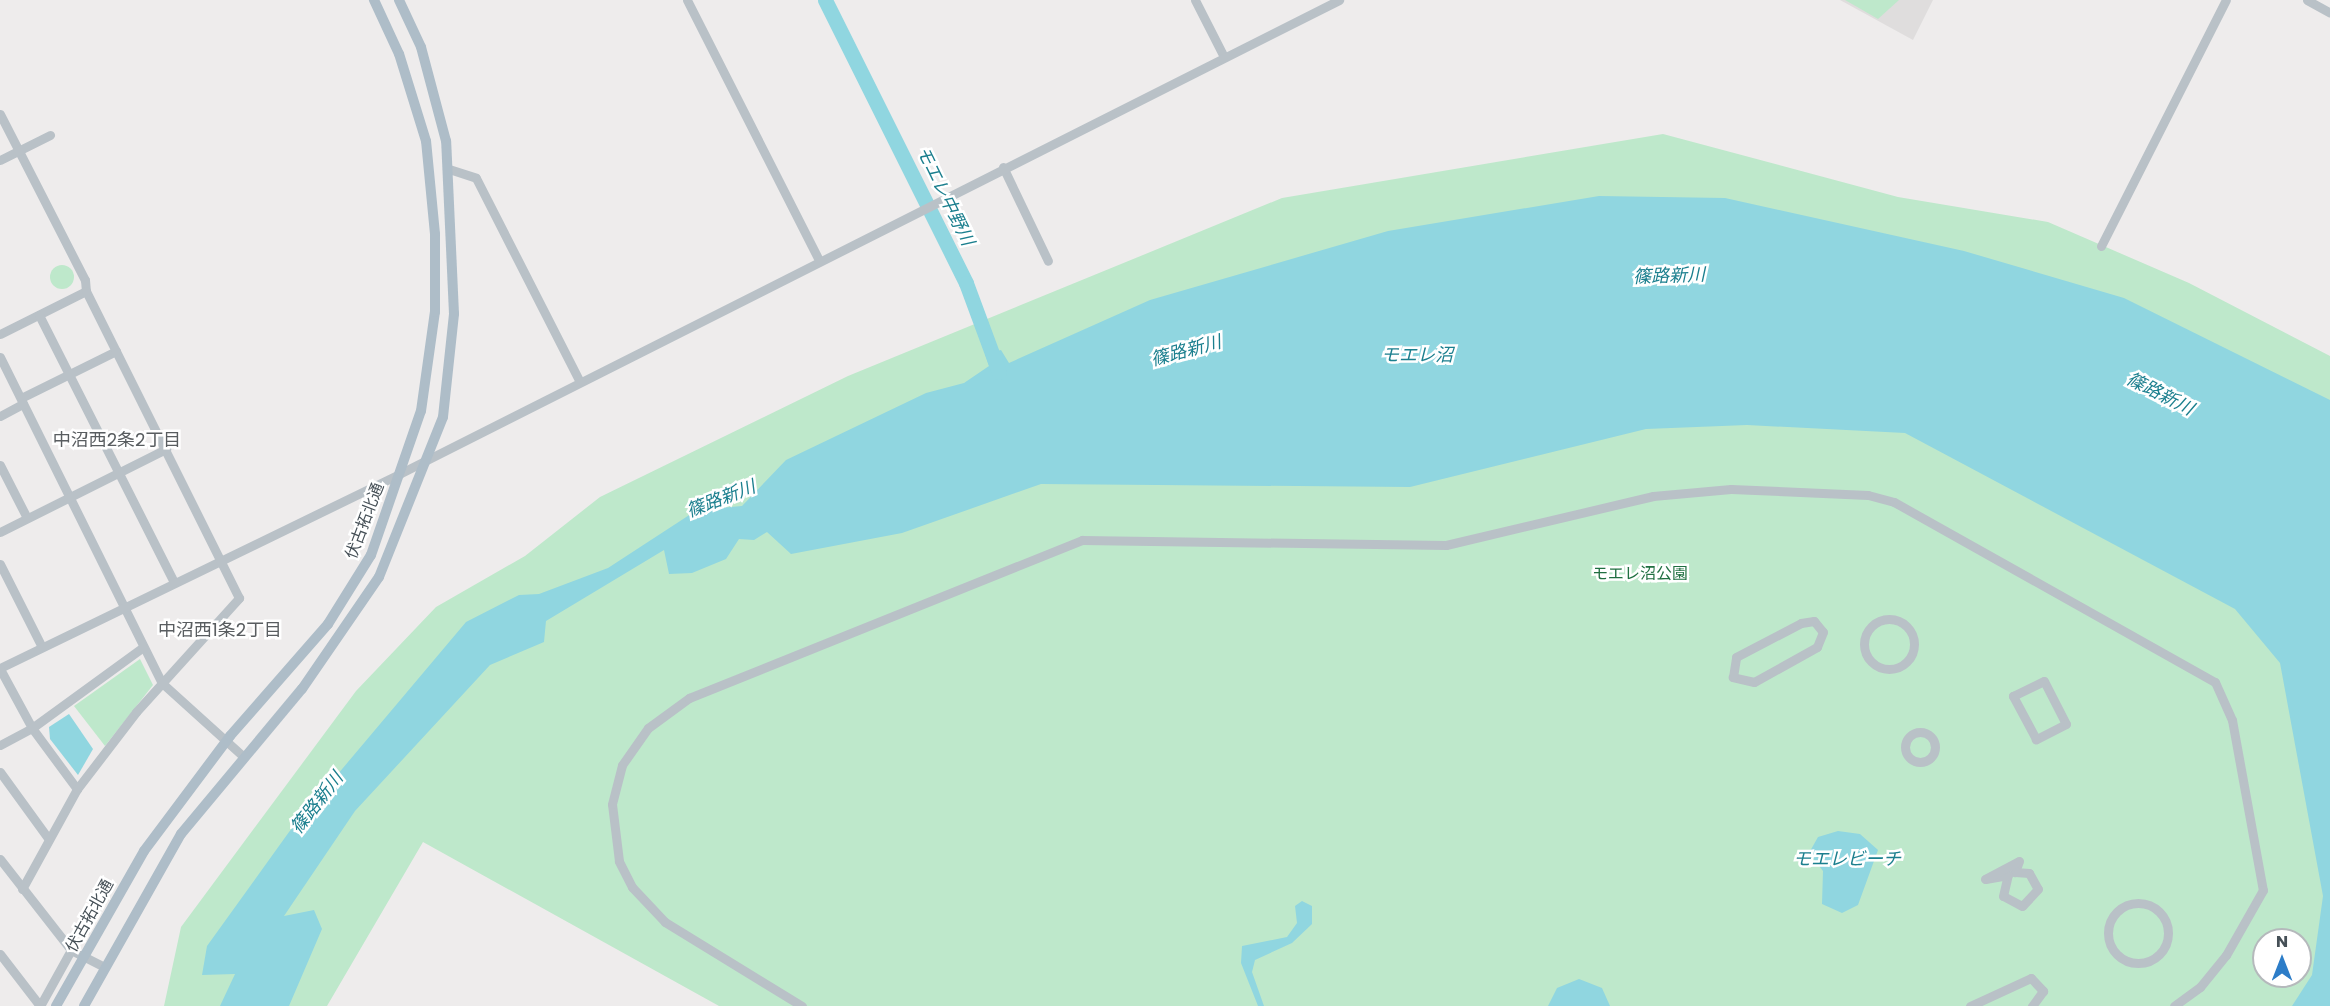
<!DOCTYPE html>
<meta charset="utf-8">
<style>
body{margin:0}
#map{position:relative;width:2330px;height:1006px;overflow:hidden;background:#eeecec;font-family:Poppins,"Noto Sans JP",sans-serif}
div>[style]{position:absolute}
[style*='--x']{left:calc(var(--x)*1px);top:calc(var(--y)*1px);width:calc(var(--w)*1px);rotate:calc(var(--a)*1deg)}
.education>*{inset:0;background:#dfdddd}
.green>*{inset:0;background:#bee8cb}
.round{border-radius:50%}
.water>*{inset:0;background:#90d6e0}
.river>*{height:15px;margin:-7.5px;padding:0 7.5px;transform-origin:7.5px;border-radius:7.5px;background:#90d6e0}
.minor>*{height:9px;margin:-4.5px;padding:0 4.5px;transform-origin:4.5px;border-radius:4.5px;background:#b9c1c7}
.minor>.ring{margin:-4.5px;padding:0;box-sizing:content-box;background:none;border:9px solid #b9c1c7;border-radius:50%}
.major>*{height:10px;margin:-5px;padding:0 5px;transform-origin:5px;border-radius:5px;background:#aebdc8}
span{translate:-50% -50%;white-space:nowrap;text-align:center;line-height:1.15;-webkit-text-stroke:5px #fff;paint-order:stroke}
.street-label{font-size:16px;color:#465057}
.park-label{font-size:16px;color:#206f41}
.water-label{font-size:18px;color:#1b7f8e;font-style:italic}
.neighbourhood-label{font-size:18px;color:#595d60}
.north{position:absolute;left:2252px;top:928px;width:60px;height:60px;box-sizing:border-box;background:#fff;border:2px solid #b5b9bc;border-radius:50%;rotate:0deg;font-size:16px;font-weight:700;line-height:24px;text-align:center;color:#465057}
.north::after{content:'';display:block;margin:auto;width:21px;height:27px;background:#2d7dc8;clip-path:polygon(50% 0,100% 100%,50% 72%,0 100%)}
</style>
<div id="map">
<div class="education">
<i style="clip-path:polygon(1840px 0,1933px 0,1913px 40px)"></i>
</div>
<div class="green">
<i style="clip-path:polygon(1845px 0,1899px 0,1878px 19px)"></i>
<i style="clip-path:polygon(evenodd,1663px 134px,1898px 197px,2048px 222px,2189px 283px,2330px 356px,2330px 1006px,719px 1006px,423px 842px,327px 1006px,164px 1006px,181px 927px,356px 691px,436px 607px,525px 556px,600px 497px,848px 376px,1282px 198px,1663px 134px,2264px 940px,2300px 940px,2300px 976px,2264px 976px,2264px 940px)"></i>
<i class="round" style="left:50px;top:265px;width:24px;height:24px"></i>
<i style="clip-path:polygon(140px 659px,153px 685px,105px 746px,74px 706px)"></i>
</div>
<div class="water">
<i style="clip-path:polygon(1599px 196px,1725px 198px,1964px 251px,2124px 298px,2330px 400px,2330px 1006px,2292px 1006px,2312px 975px,2323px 896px,2280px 663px,2235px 609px,1905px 433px,1747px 425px,1646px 429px,1410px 487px,1041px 484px,902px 533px,791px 554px,767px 532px,754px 540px,739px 539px,726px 559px,692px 573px,669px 574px,664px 550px,546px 621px,544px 642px,490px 665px,355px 811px,284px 916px,314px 910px,322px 929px,289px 1006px,220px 1006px,235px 974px,202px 975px,207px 946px,289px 832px,466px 622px,519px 595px,539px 594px,608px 568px,697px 510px,742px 506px,786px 460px,926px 393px,964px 383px,989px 366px,985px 354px,1001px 350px,1009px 363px,1150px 300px,1388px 231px)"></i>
<i style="clip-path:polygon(69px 714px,93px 749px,78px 775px,50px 739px,49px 727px)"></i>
<i style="clip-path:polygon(1838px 831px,1860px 834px,1878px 850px,1858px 905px,1842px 913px,1822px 904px,1823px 871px,1809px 853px,1818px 837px)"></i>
<i style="clip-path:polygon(1302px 901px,1312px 906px,1312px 924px,1292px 943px,1255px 960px,1252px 972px,1264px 1006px,1258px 1006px,1241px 963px,1242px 946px,1287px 937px,1297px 923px,1295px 906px)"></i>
<i style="clip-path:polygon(1579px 979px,1602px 988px,1610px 1006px,1548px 1006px,1557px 988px)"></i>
</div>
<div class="river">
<i style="--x:825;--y:0;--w:316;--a:63.5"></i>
<i style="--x:966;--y:283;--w:95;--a:69.7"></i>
</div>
<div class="minor">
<i style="--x:687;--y:0;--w:289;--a:63.1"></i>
<i style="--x:1195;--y:0;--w:64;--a:63"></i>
<i style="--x:2307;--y:0;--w:26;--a:29"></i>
<i style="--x:0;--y:114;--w:186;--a:62.9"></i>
<i style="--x:85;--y:280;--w:11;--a:85"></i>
<i style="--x:86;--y:291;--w:96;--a:153.4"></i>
<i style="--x:0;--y:160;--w:56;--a:-26.6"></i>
<i style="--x:1003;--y:167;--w:104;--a:64.4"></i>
<i style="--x:449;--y:169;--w:28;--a:18"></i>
<i style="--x:476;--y:178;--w:229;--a:63"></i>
<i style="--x:2101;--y:246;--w:276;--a:-63.1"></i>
<i style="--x:39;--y:315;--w:299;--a:63.2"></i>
<i style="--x:0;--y:357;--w:364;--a:63.6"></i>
<i style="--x:162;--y:683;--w:110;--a:42.1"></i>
<i style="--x:21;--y:398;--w:106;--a:-26.3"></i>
<i style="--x:0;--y:416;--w:26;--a:-28"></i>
<i style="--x:0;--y:465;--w:59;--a:63"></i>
<i style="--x:0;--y:532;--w:186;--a:-26.6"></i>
<i style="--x:0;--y:564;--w:93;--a:63.2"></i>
<i class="ring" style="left:1864px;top:619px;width:41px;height:41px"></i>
<i style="--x:1814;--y:621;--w:14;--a:51"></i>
<i style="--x:1823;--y:632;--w:16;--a:112"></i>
<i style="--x:1817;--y:647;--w:72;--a:150.9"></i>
<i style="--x:1754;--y:682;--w:22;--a:-167"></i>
<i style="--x:1733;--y:677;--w:20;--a:-81"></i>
<i style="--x:1736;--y:657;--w:73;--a:-27.6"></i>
<i style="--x:1801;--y:623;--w:13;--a:-9"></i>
<i style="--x:0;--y:668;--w:444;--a:-25.9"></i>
<i style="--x:399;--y:474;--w:1053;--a:-26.76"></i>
<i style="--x:0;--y:669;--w:67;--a:61.5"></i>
<i style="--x:32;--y:728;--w:76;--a:53.6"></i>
<i style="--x:2044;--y:681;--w:48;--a:62.9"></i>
<i style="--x:2066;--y:724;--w:34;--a:153"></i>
<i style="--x:2036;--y:739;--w:49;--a:-118.1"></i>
<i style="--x:2013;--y:696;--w:34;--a:-26"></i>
<i class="ring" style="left:1905px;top:732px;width:21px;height:21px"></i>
<i style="--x:0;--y:745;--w:36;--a:-28"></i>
<i style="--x:32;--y:728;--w:137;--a:-36.1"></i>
<i style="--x:0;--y:772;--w:82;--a:54"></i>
<i style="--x:0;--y:859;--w:115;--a:52"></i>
<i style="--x:71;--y:950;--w:37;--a:27"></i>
<i style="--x:2019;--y:861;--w:12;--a:110"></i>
<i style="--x:2015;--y:872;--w:14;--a:4"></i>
<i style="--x:2029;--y:873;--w:18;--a:61"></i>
<i style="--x:2038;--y:889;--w:23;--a:133"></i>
<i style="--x:2022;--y:906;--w:21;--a:-152"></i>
<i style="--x:2003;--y:896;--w:22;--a:-77"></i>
<i style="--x:2008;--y:875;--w:23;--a:170"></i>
<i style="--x:1985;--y:879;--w:38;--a:-28"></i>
<i style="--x:22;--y:889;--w:114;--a:-61.2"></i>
<i style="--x:77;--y:789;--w:97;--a:-52.5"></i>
<i style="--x:136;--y:712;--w:154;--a:-47.9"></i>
<i style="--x:239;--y:598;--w:343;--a:-116.5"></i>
<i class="ring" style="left:2108px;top:903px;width:51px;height:51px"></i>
<i style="--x:0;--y:954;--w:66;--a:52.4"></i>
<i style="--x:40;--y:1006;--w:64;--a:-61"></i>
<i style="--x:802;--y:1006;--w:161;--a:-148.5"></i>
<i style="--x:665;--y:922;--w:48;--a:-133.3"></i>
<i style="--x:632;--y:887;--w:29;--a:-117"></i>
<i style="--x:619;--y:861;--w:57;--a:-97"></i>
<i style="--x:612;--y:804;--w:40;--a:-75.6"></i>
<i style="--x:622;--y:765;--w:45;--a:-54.9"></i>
<i style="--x:648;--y:728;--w:51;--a:-36.2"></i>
<i style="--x:689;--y:698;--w:424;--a:-21.9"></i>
<i style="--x:1082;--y:540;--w:364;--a:0.8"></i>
<i style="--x:1446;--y:545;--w:213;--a:-13.3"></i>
<i style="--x:1653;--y:496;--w:78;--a:-5.1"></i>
<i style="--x:1731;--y:489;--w:137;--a:2.5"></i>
<i style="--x:1868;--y:495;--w:27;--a:15"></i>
<i style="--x:1894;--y:502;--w:368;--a:29.3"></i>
<i style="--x:2215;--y:682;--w:42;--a:65.9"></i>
<i style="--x:2232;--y:720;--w:173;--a:79.7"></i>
<i style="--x:2263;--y:890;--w:75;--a:119.6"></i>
<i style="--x:2226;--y:955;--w:41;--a:129.1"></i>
<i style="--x:2200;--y:987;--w:32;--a:144"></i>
<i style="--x:1970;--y:1006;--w:67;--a:-24.7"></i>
<i style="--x:2031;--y:978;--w:18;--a:47"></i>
<i style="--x:2043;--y:991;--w:19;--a:126"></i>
</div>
<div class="major">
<i style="--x:56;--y:1006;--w:178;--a:-60.4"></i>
<i style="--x:144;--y:851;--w:144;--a:-53.2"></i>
<i style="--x:230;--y:736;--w:149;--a:-48.8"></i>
<i style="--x:328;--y:624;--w:81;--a:-58.1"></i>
<i style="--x:371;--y:555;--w:152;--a:-70.9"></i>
<i style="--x:421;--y:411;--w:100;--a:-82"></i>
<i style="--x:435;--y:312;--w:78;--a:-90"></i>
<i style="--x:435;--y:234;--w:93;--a:-95.5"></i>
<i style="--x:426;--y:141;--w:91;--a:-107.2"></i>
<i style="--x:399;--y:54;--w:60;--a:-114.8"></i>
<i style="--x:84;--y:1006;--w:197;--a:-60.6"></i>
<i style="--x:181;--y:834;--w:189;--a:-50.2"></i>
<i style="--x:302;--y:689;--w:136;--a:-55.5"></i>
<i style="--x:379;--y:577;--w:172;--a:-68.2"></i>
<i style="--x:443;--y:417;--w:104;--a:-83.9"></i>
<i style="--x:454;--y:314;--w:173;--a:-92.6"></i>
<i style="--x:446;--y:141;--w:97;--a:-104.9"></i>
<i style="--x:421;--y:47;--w:52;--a:-115.1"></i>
</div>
<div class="street-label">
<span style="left:365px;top:521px;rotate:-69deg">伏古拓北通</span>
<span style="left:90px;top:916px;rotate:-61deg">伏古拓北通</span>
</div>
<div class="park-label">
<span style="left:1640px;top:574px">モエレ沼公園</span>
</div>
<div class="water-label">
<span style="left:945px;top:196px;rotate:64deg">モエレ中野川</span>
<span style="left:1669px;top:276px;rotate:-2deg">篠路新川</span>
<span style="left:1186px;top:351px;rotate:-15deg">篠路新川</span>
<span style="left:1417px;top:355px">モエレ沼</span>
<span style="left:2160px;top:394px;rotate:27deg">篠路新川</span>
<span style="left:721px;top:499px;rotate:-21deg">篠路新川</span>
<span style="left:317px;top:803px;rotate:-52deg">篠路新川</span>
<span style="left:1847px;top:859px">モエレビーチ</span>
</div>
<div class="neighbourhood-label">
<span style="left:117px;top:440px">中沼西2条2丁目</span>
<span style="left:220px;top:630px">中沼西1条2丁目</span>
</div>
<div class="north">N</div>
</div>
